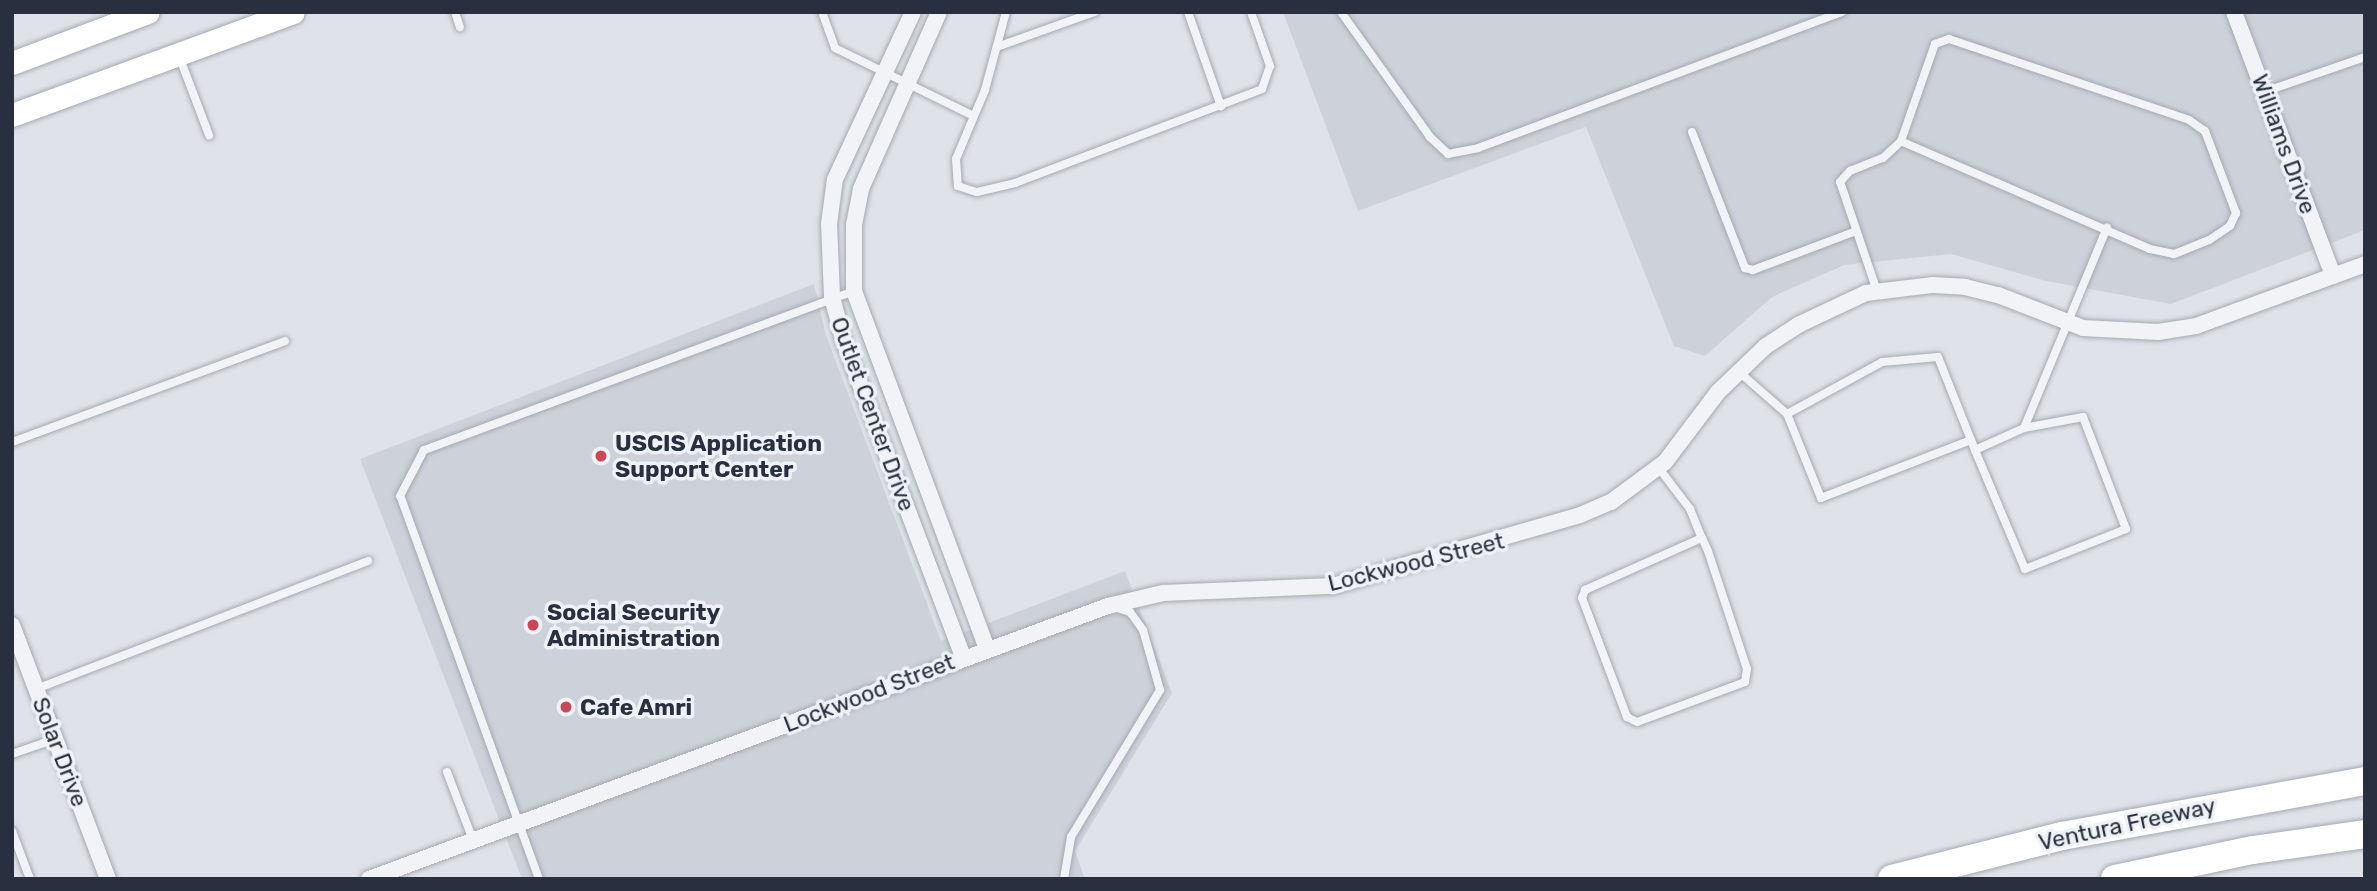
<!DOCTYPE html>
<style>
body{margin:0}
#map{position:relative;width:2377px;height:891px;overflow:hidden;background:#dfe2e8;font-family:Rubik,sans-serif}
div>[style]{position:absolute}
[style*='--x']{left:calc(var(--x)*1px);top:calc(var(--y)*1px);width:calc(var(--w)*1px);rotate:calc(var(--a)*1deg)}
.built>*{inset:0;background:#cdd1da}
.roads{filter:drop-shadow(0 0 2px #a4a9b2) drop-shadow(0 0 2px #a4a9b2)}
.service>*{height:8px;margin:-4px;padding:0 4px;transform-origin:4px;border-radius:4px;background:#f2f3f6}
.minor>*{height:16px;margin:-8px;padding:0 8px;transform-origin:8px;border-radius:8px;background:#f2f3f6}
.secondary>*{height:23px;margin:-11.5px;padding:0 11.5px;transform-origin:11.5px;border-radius:11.5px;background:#fff}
.motorway>*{height:28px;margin:-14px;padding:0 14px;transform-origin:14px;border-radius:14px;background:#fff}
.dots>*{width:19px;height:19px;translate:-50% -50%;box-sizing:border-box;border:4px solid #eef1f6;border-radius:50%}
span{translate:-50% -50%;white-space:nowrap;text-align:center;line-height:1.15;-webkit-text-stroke:7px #eef1f6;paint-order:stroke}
.street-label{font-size:23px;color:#28303f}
.poi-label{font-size:23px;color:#28303f;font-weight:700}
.left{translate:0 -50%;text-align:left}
.frame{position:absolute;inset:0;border:14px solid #28303f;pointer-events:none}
</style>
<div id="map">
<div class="built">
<i style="clip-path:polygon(1283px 12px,2365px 12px,2365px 230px,2171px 304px,2046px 281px,1951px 254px,1844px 265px,1772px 297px,1705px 356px,1674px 346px,1586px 127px,1358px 211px)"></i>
<i style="clip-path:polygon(814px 284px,826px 335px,941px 641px,1125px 571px,1172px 693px,1075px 851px,1085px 879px,522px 879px,360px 459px)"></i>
</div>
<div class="roads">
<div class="service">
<i style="--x:455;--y:12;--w:16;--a:72"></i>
<i style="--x:822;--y:12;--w:38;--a:70"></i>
<i style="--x:835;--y:48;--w:153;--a:26.1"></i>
<i style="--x:1006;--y:12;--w:81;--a:105.1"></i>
<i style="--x:985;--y:90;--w:75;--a:112.8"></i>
<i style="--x:956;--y:159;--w:27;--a:86"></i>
<i style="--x:958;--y:186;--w:20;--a:18"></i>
<i style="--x:977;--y:192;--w:39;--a:-13"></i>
<i style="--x:1015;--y:183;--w:264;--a:-20.8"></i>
<i style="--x:1262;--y:89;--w:24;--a:-71"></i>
<i style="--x:1270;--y:66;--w:57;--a:-109.4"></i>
<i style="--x:1188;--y:12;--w:100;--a:70.7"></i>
<i style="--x:1341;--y:12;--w:153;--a:54.5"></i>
<i style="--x:1430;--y:137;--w:25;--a:43"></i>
<i style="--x:1448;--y:154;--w:31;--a:-11"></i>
<i style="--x:1478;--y:148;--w:389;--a:-20.5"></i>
<i style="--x:1949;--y:39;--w:253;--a:18.6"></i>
<i style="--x:2189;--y:120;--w:19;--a:35"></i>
<i style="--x:2205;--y:131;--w:88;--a:69.3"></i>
<i style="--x:2236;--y:213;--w:14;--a:115"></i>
<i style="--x:2230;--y:226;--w:25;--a:146"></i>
<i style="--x:2209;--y:240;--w:38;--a:158"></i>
<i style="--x:2174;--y:254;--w:25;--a:-168"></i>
<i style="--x:2150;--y:249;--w:271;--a:-156.6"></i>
<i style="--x:1901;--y:141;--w:103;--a:-70.7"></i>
<i style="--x:1935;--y:44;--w:15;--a:-20"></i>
<i style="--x:997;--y:47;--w:104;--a:-19.7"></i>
<i style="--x:179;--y:56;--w:85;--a:69.2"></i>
<i style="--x:2264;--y:92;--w:107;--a:-19.1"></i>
<i style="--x:1692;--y:132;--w:146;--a:68.7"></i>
<i style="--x:1745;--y:268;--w:8;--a:14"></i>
<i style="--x:1753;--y:270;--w:110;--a:-20.7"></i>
<i style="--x:1877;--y:291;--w:115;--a:-108.7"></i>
<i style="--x:1840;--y:182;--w:15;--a:-48"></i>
<i style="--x:1850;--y:171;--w:35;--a:-22"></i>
<i style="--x:1883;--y:158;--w:25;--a:-43"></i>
<i style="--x:1739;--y:372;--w:64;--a:41.2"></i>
<i style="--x:2083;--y:417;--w:120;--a:69"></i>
<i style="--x:2126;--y:529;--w:109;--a:158.4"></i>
<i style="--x:2025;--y:569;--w:129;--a:-112.8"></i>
<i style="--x:1975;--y:450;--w:54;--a:-24.2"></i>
<i style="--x:2024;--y:428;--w:60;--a:-10.6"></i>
<i style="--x:2024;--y:428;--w:217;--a:-67.5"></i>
<i style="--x:1971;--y:440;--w:161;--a:158.9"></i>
<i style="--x:1821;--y:498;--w:91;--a:-112"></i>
<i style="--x:1787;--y:414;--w:108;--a:-28.7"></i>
<i style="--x:1882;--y:362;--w:56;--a:-5.1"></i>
<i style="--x:1938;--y:357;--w:89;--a:68.3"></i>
<i style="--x:1971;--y:440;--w:11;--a:68"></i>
<i style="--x:12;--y:442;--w:291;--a:-20.3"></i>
<i style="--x:1658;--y:467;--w:53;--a:52.7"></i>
<i style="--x:1690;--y:509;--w:31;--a:68"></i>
<i style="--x:1702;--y:538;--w:14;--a:65"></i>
<i style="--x:1708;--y:551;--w:124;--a:71.7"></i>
<i style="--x:1747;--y:669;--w:13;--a:99"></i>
<i style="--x:1745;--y:682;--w:115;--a:159.7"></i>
<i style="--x:1637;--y:722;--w:11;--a:-153"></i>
<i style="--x:1627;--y:717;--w:127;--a:-110.7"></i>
<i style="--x:1582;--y:598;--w:9;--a:-69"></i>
<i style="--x:1585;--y:590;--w:128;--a:-24"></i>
<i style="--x:36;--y:689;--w:356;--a:-21.1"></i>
<i style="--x:12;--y:754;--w:46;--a:-19.2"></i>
<i style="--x:447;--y:772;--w:73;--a:69.1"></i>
<i style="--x:12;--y:831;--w:51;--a:69.4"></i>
<i style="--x:539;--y:879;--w:407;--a:-109.9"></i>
<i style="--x:400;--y:496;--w:52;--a:-62.4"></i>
<i style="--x:424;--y:450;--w:458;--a:-20.3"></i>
<i style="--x:1064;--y:879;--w:43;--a:-80.5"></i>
<i style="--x:1071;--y:837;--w:172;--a:-58.8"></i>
<i style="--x:1160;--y:690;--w:62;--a:-105.8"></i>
<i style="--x:1143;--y:630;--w:22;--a:-126"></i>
<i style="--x:1130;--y:612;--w:17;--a:-163"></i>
</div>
<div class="minor">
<i style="--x:913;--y:12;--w:184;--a:115"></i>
<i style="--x:835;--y:179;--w:45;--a:97.6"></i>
<i style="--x:829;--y:224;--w:73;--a:87.6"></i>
<i style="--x:832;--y:297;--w:43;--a:75.3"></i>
<i style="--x:843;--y:339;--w:340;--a:69.3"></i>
<i style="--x:939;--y:12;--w:193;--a:113.8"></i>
<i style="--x:861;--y:189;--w:36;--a:101"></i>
<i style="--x:854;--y:224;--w:67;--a:90"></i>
<i style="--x:854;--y:291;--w:381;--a:69.6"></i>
<i style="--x:2234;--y:12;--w:282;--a:69.4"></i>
<i style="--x:12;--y:625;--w:272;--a:69.3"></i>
<i style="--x:369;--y:879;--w:788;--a:-20.28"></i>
<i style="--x:1108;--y:606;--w:57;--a:-13.3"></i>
<i style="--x:1163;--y:593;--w:170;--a:-2.4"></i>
<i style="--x:1333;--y:586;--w:257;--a:-16"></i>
<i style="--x:1580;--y:515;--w:34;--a:-23"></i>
<i style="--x:1611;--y:502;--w:67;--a:-36.5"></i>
<i style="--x:1665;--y:462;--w:88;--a:-52.9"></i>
<i style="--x:1718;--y:392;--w:66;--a:-43.8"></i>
<i style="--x:1766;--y:346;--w:38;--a:-33"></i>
<i style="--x:1798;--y:325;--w:75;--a:-25.2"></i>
<i style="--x:1866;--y:293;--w:66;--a:-6.9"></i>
<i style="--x:1932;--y:285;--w:33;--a:3"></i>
<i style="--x:1965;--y:287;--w:34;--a:14"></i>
<i style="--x:1998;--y:295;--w:91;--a:21.2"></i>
<i style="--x:2083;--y:328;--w:75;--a:3.1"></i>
<i style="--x:2158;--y:332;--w:38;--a:-9"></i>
<i style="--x:2196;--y:326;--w:180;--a:-20.1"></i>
</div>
<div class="secondary">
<i style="--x:12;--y:63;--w:145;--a:-20.6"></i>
<i style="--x:12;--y:115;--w:299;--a:-20.1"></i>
</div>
<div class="motorway">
<i style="--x:1892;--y:879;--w:175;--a:-14.2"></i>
<i style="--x:2062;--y:836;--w:308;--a:-10.3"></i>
<i style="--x:2115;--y:879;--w:141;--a:-11.9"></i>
<i style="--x:2253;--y:850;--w:113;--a:-8.1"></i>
</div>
</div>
<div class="dots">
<i style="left:601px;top:456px;background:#cb4656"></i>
<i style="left:533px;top:625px;background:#cb4656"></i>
<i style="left:566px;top:707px;background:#cb4656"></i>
</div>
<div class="street-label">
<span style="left:2284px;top:144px;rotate:70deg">Williams Drive</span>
<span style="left:873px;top:414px;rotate:70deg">Outlet Center Drive</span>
<span style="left:1416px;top:562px;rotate:-14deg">Lockwood Street</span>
<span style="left:869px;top:693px;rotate:-21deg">Lockwood Street</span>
<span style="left:60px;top:752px;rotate:69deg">Solar Drive</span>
<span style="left:2127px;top:824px;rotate:-12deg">Ventura Freeway</span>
</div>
<div class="poi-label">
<span class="left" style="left:615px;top:456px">USCIS Application<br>Support Center</span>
<span class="left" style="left:547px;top:625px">Social Security<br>Administration</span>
<span class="left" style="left:580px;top:707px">Cafe Amri</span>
</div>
<div class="frame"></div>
</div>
